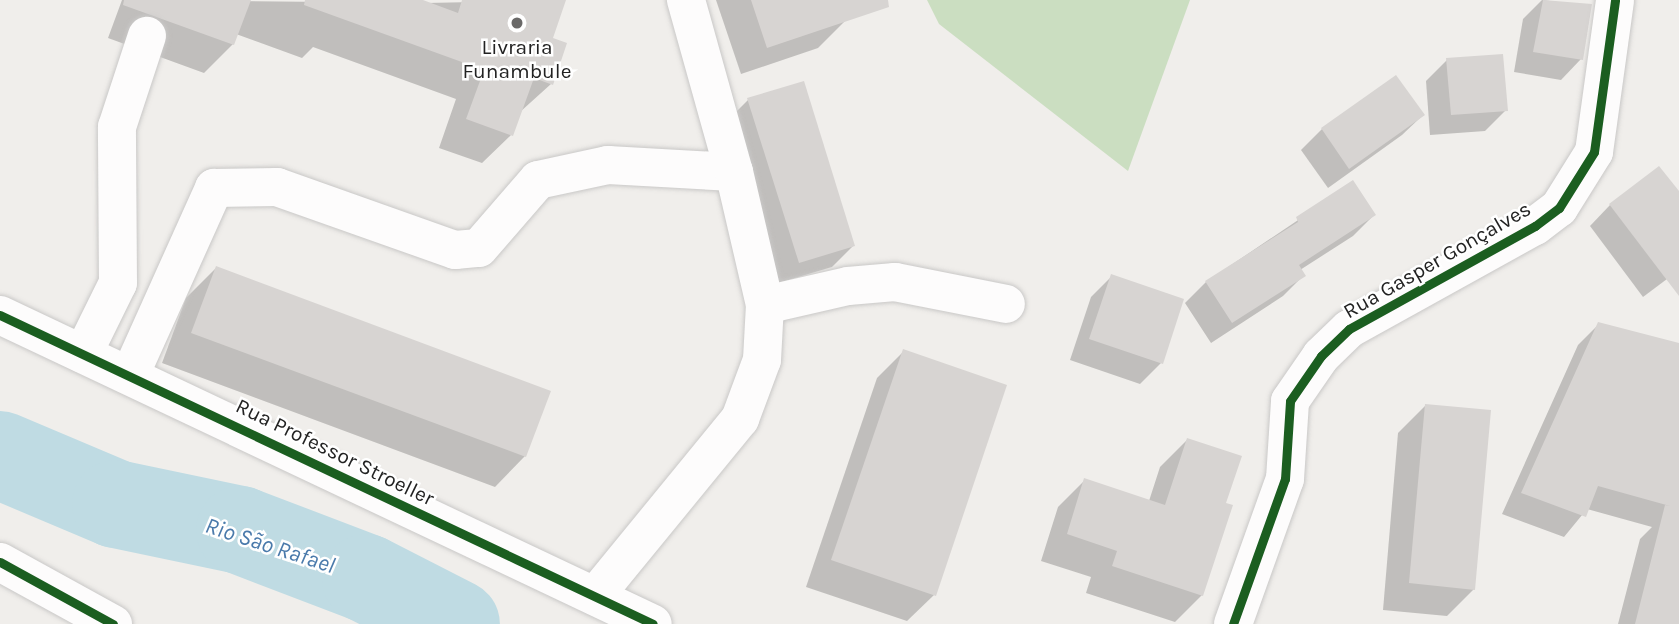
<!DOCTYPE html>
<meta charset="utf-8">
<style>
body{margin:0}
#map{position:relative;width:1679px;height:624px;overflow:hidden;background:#f0eeeb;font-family:Karla,sans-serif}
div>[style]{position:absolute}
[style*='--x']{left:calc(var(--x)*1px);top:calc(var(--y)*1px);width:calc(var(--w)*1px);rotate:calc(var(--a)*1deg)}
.forest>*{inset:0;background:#cbdec1}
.shadow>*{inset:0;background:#0003}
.river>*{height:88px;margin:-44px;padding:0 44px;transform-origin:44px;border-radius:44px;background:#bfdbe3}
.building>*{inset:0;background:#d7d4d2}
.roads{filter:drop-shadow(0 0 2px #c9c8c7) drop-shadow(0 0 2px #c9c8c7)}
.minor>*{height:38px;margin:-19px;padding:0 19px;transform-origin:19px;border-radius:19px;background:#fdfcfc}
.cycleway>*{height:9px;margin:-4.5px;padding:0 4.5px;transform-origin:4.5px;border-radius:4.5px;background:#1b5e20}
.dots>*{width:19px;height:19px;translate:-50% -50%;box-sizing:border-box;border:4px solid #fff;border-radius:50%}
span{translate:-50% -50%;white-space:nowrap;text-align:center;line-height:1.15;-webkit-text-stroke:5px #fff;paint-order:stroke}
.poi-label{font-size:21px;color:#222}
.street-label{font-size:21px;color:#222}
.water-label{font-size:23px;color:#4a7aab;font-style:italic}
</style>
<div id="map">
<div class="forest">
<i style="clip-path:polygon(927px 0,1190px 0,1128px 171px,939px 24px)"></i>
</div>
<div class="shadow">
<i style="clip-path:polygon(122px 0,426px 3px,565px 0,551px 39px,551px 84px,520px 112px,511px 135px,482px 163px,439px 148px,456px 99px,313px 47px,302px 58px,236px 34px,233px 44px,204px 73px,108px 38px)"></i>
<i style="clip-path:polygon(716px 0,837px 0,845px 21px,818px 48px,741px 74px)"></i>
<i style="clip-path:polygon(1542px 0,1590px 6px,1581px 59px,1561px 80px,1514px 72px,1523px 19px)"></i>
<i style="clip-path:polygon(1447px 60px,1506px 110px,1485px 131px,1430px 135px,1426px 81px)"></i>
<i style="clip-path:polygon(1396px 77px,1423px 115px,1402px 135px,1328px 188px,1301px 150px,1322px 129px)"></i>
<i style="clip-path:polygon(748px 100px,853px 246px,832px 267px,778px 283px,727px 121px)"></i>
<i style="clip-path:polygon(1353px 183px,1374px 215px,1353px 236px,1300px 270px,1304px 275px,1283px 296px,1211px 343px,1185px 303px,1206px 282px)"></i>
<i style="clip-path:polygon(1679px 194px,1679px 270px,1643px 297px,1590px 226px,1610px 205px)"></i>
<i style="clip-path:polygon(216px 268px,525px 456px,495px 487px,162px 363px,186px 298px)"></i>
<i style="clip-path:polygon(1112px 276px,1182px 300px,1161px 363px,1140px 384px,1070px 360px,1091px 297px)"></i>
<i style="clip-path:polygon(1599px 324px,1679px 369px,1679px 624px,1618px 624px,1640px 539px,1652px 527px,1587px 509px,1564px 537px,1502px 514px,1578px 345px)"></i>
<i style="clip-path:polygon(904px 351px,934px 595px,907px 621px,806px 587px,877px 378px)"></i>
<i style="clip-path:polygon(1425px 406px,1474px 589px,1447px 616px,1383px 610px,1398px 433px)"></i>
<i style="clip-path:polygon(1187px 440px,1224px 504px,1202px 595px,1175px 622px,1086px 593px,1091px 577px,1041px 561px,1058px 507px,1085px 480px,1149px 501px,1160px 467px)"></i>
</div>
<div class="river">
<i style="--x:0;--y:455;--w:126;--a:22.9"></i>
<i style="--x:116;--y:504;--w:127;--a:11.8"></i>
<i style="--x:240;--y:530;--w:135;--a:20.9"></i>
<i style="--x:366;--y:578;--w:101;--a:27.1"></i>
</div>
<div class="building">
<i style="clip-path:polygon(124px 0,251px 0,234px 45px,123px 5px)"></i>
<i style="clip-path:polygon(305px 0,423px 0,458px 13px,462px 0,566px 0,553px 38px,567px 43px,553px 85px,534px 78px,513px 136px,466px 119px,484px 70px,304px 5px)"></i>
<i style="clip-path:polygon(751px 0,888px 0,889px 7px,767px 48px)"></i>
<i style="clip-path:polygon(1543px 0,1592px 4px,1583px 60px,1533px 52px)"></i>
<i style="clip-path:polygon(1503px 54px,1508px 111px,1451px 115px,1446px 58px)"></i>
<i style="clip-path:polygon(1396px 75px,1425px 115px,1349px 169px,1321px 128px)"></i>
<i style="clip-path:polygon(804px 81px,855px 246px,799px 263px,747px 98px)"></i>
<i style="clip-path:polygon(1659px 166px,1679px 191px,1679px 296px,1609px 204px)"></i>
<i style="clip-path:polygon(1353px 180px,1376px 215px,1299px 265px,1306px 276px,1232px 323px,1205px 281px,1298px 222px,1296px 217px)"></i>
<i style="clip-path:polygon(216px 266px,551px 391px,526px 457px,191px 333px)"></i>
<i style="clip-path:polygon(1111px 274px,1184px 299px,1163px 364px,1089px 339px)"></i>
<i style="clip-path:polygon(1598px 322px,1679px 343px,1679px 624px,1635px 624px,1665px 505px,1670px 506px,1598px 486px,1586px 517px,1521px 493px)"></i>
<i style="clip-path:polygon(903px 349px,1007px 385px,936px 596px,831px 560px)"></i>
<i style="clip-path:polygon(1425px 404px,1491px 410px,1475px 590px,1409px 583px)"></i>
<i style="clip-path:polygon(1187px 438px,1242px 456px,1226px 503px,1233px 505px,1203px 596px,1112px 566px,1117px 551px,1067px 534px,1084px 478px,1165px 505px)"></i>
</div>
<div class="roads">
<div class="minor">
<i style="--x:765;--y:305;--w:85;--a:-12.9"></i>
<i style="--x:848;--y:286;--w:47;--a:-4.9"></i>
<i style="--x:895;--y:282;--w:113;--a:11.2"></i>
<i style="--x:0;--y:315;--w:722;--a:25.32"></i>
<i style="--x:83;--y:354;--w:79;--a:-63.8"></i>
<i style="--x:118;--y:283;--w:156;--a:-90.4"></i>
<i style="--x:117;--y:127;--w:96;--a:-71.8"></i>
<i style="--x:131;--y:373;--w:203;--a:-65.8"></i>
<i style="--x:214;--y:188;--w:63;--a:-0.9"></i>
<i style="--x:277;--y:187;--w:189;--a:19.5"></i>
<i style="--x:455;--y:250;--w:24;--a:-5"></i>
<i style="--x:479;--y:248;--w:90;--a:-49.1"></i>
<i style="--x:538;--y:180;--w:72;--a:-12.1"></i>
<i style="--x:608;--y:165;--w:126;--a:3.2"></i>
<i style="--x:0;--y:562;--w:129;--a:28.8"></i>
<i style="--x:595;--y:596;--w:229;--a:-50.7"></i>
<i style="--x:740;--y:419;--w:63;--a:-69.6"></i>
<i style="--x:762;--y:360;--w:55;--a:-86.9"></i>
<i style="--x:765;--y:305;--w:137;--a:-103.1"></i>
<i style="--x:734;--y:172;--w:179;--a:-105.6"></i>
<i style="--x:1233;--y:624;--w:154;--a:-70.3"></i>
<i style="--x:1285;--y:479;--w:78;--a:-86.3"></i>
<i style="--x:1290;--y:401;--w:55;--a:-55.4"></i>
<i style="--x:1321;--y:356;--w:39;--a:-44"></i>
<i style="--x:1349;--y:329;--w:213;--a:-29"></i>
<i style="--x:1535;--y:226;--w:30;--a:-37"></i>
<i style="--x:1559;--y:208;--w:66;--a:-58"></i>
<i style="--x:1594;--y:152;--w:153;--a:-82.1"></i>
</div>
</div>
<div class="cycleway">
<i style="--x:0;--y:315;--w:722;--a:25.32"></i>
<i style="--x:0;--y:562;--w:129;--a:28.8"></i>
<i style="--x:1233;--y:624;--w:154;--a:-70.3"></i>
<i style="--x:1285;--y:479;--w:78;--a:-86.3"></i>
<i style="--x:1290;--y:401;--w:55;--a:-55.4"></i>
<i style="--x:1321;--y:356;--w:39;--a:-44"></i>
<i style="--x:1349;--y:329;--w:213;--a:-29"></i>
<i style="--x:1535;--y:226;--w:30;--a:-37"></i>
<i style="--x:1559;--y:208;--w:66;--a:-58"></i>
<i style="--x:1594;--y:152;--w:153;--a:-82.1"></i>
</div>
<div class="dots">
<i style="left:517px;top:23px;background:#6a6968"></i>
</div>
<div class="poi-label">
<span style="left:517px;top:59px">Livraria<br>Funambule</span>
</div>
<div class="street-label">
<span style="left:1437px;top:260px;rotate:-30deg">Rua Gasper Gonçalves</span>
<span style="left:335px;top:452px;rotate:26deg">Rua Professor Stroeller</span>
</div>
<div class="water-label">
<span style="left:270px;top:546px;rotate:18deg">Rio São Rafael</span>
</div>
</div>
